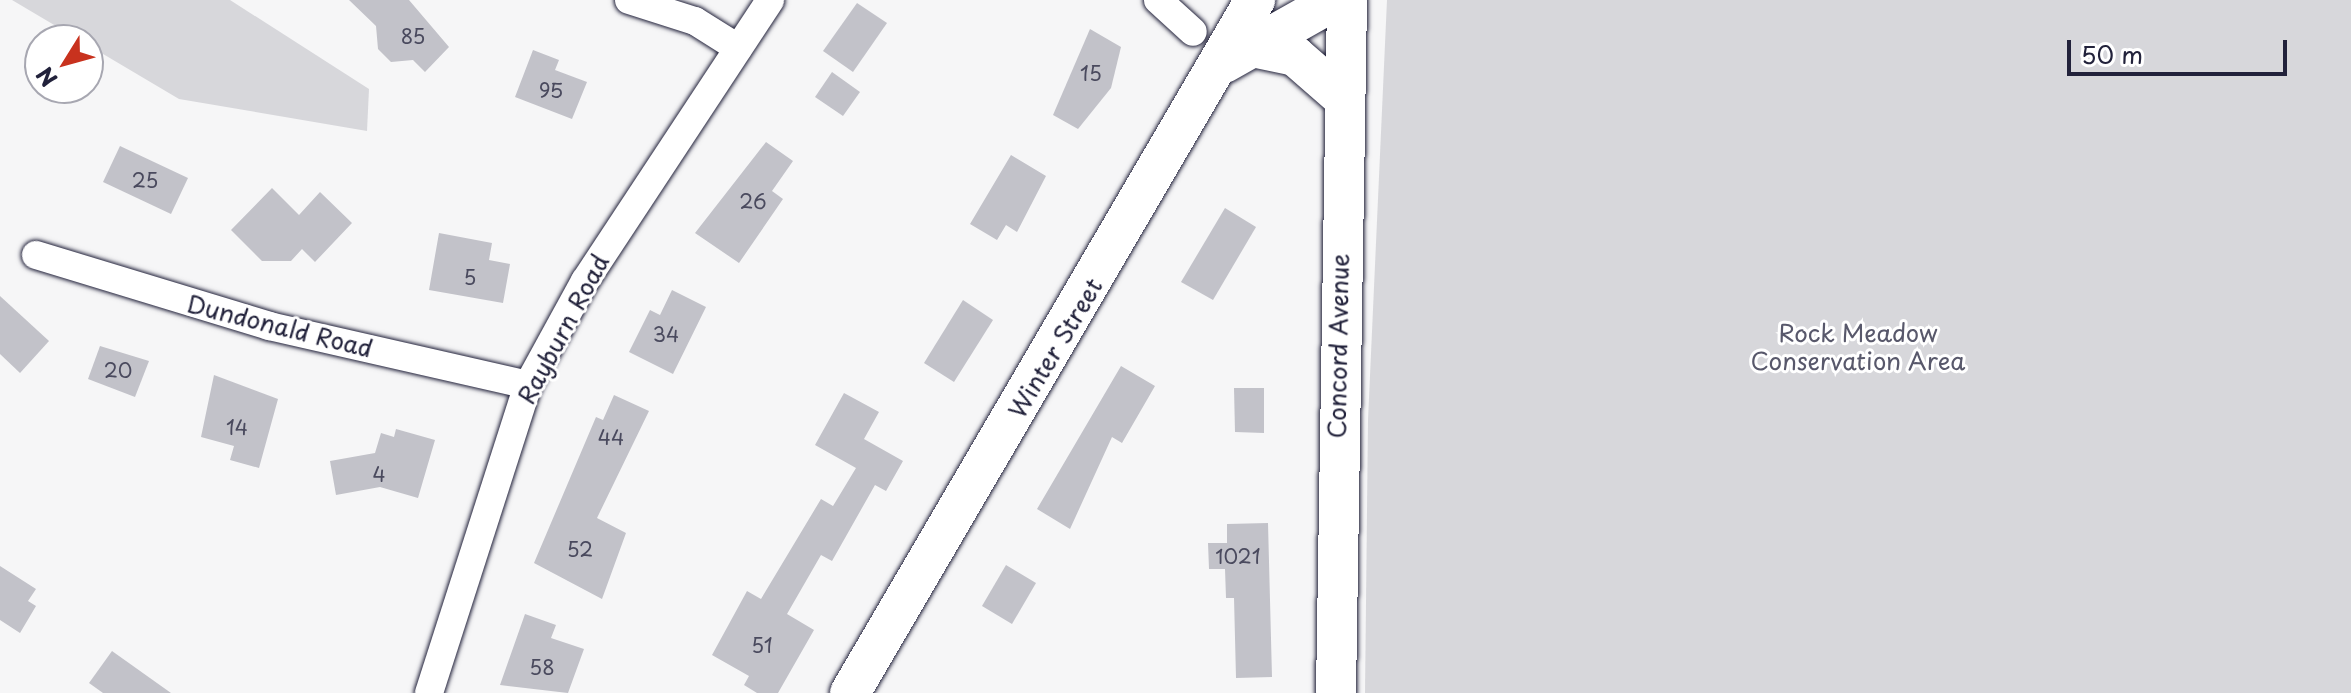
<!DOCTYPE html>
<style>
body{margin:0}
#map{position:relative;width:2351px;height:693px;overflow:hidden;background:#f6f6f7;font-family:"Playpen Sans",sans-serif}
div>[style]{position:absolute}
[style*='--x']{left:calc(var(--x)*1px);top:calc(var(--y)*1px);width:calc(var(--w)*1px);rotate:calc(var(--a)*1deg)}
.green>*{inset:0;background:#d7d7db}
.building>*{inset:0;background:#c2c2c9}
.roads{filter:drop-shadow(0 0 2px #22223b) drop-shadow(0 0 2px #22223b)}
.minor>*{height:28px;margin:-14px;padding:0 14px;transform-origin:14px;border-radius:14px;background:#fff}
.secondary>*{height:40px;margin:-20px;padding:0 20px;transform-origin:20px;border-radius:20px;background:#fff}
span{translate:-50% -50%;white-space:nowrap;text-align:center;line-height:1.15;-webkit-text-stroke:6px #fff;paint-order:stroke}
.number-label{font-size:20px;color:#4a4a5e}
.number-label span{-webkit-text-stroke-width:0}
.street-label{font-size:24px;color:#22223b}
.park-label{font-size:24px;color:#58586b}
.north{position:absolute;left:24px;top:24px;width:80px;height:80px;box-sizing:border-box;background:#fff;border:2px solid #a7a7b1;border-radius:50%;rotate:233deg;font-size:22px;font-weight:700;line-height:32px;text-align:center;color:#22223b}
.north::after{content:'';display:block;margin:auto;width:28px;height:36px;background:#c8321e;clip-path:polygon(50% 0,100% 100%,50% 72%,0 100%)}
.scale{position:absolute;left:2067px;top:40px;width:220px;height:36px;box-sizing:border-box;border:4px solid #22223b;border-top:0;padding-left:10px;font-size:24px;line-height:28px;white-space:nowrap;color:#22223b;-webkit-text-stroke:6px #fff;paint-order:stroke}
</style>
<div id="map">
<div class="green">
<i style="clip-path:polygon(12px 0,230px 0,369px 89px,367px 131px,179px 99px)"></i>
<i style="clip-path:polygon(1387px 0,2351px 0,2351px 693px,1365px 693px,1368px 420px)"></i>
</div>
<div class="building">
<i style="clip-path:polygon(349px 0,409px 0,449px 47px,425px 72px,413px 60px,391px 62px,378px 49px,376px 26px)"></i>
<i style="clip-path:polygon(857px 3px,887px 23px,853px 72px,823px 51px)"></i>
<i style="clip-path:polygon(1090px 29px,1121px 47px,1111px 88px,1078px 129px,1053px 115px)"></i>
<i style="clip-path:polygon(533px 50px,559px 60px,555px 70px,587px 82px,572px 119px,515px 97px)"></i>
<i style="clip-path:polygon(832px 72px,860px 92px,843px 116px,815px 97px)"></i>
<i style="clip-path:polygon(766px 142px,793px 161px,772px 191px,783px 199px,739px 263px,695px 233px)"></i>
<i style="clip-path:polygon(120px 146px,188px 178px,171px 214px,103px 182px)"></i>
<i style="clip-path:polygon(1011px 155px,1046px 176px,1017px 232px,1006px 225px,997px 240px,970px 224px)"></i>
<i style="clip-path:polygon(272px 188px,299px 215px,320px 192px,352px 223px,315px 262px,302px 249px,291px 261px,262px 261px,231px 230px)"></i>
<i style="clip-path:polygon(1225px 208px,1256px 227px,1213px 300px,1181px 282px)"></i>
<i style="clip-path:polygon(439px 233px,492px 243px,489px 260px,510px 264px,503px 303px,429px 290px)"></i>
<i style="clip-path:polygon(672px 290px,706px 307px,673px 374px,629px 352px,650px 310px,660px 315px)"></i>
<i style="clip-path:polygon(0 296px,49px 341px,20px 373px,0 354px)"></i>
<i style="clip-path:polygon(963px 300px,993px 320px,954px 382px,924px 363px)"></i>
<i style="clip-path:polygon(100px 346px,149px 361px,135px 397px,88px 379px)"></i>
<i style="clip-path:polygon(1121px 366px,1155px 386px,1122px 443px,1112px 437px,1070px 529px,1037px 509px)"></i>
<i style="clip-path:polygon(214px 375px,278px 399px,259px 468px,230px 460px,234px 446px,201px 437px)"></i>
<i style="clip-path:polygon(1234px 388px,1264px 388px,1264px 433px,1235px 432px)"></i>
<i style="clip-path:polygon(844px 393px,879px 412px,864px 439px,903px 461px,886px 491px,875px 485px,832px 561px,821px 555px,787px 614px,814px 630px,778px 693px,757px 693px,744px 685px,749px 676px,712px 655px,747px 591px,761px 599px,821px 499px,833px 506px,856px 468px,815px 445px)"></i>
<i style="clip-path:polygon(614px 395px,649px 411px,597px 518px,626px 533px,602px 599px,534px 563px,596px 417px,603px 420px)"></i>
<i style="clip-path:polygon(396px 429px,435px 440px,418px 498px,380px 487px,336px 495px,330px 461px,375px 453px,381px 433px,394px 437px)"></i>
<i style="clip-path:polygon(1268px 523px,1272px 677px,1236px 678px,1234px 598px,1226px 598px,1225px 569px,1209px 569px,1208px 543px,1227px 543px,1227px 524px)"></i>
<i style="clip-path:polygon(1006px 565px,1036px 583px,1012px 624px,982px 606px)"></i>
<i style="clip-path:polygon(0 566px,36px 589px,28px 601px,36px 606px,20px 633px,0 620px)"></i>
<i style="clip-path:polygon(525px 614px,556px 625px,551px 638px,584px 649px,568px 693px,500px 685px)"></i>
<i style="clip-path:polygon(112px 651px,171px 693px,103px 693px,89px 683px)"></i>
</div>
<div class="roads">
<div class="minor">
<i style="--x:629;--y:0;--w:69;--a:17.7"></i>
<i style="--x:695;--y:21;--w:51;--a:32.1"></i>
<i style="--x:1158;--y:0;--w:47;--a:42.4"></i>
<i style="--x:36;--y:255;--w:244;--a:16.9"></i>
<i style="--x:269;--y:326;--w:266;--a:12.8"></i>
<i style="--x:429;--y:693;--w:324;--a:-72.2"></i>
<i style="--x:528;--y:385;--w:119;--a:-61.3"></i>
<i style="--x:585;--y:281;--w:336;--a:-56.6"></i>
</div>
<div class="secondary">
<i style="--x:1252;--y:47;--w:44;--a:11.8"></i>
<i style="--x:1295;--y:56;--w:62;--a:41.1"></i>
<i style="--x:1224;--y:63;--w:129;--a:-29.4"></i>
<i style="--x:850;--y:693;--w:803;--a:-59.7"></i>
<i style="--x:1336;--y:693;--w:693;--a:-89.09"></i>
</div>
</div>
<div class="number-label">
<span style="left:413px;top:36px">85</span>
<span style="left:1091px;top:73px">15</span>
<span style="left:551px;top:90px">95</span>
<span style="left:145px;top:180px">25</span>
<span style="left:753px;top:201px">26</span>
<span style="left:470px;top:277px">5</span>
<span style="left:666px;top:334px">34</span>
<span style="left:118px;top:370px">20</span>
<span style="left:237px;top:427px">14</span>
<span style="left:611px;top:437px">44</span>
<span style="left:379px;top:474px">4</span>
<span style="left:580px;top:549px">52</span>
<span style="left:1238px;top:556px">1021</span>
<span style="left:762px;top:645px">51</span>
<span style="left:542px;top:667px">58</span>
</div>
<div class="street-label">
<span style="left:280px;top:326px;rotate:14deg">Dundonald Road</span>
<span style="left:563px;top:329px;rotate:-62deg">Rayburn Road</span>
<span style="left:1338px;top:346px;rotate:-89deg">Concord Avenue</span>
<span style="left:1055px;top:348px;rotate:-59deg">Winter Street</span>
</div>
<div class="park-label">
<span style="left:1858px;top:347px">Rock Meadow<br>Conservation Area</span>
</div>
<div class="north">N</div>
<div class="scale">50 m</div>
</div>
